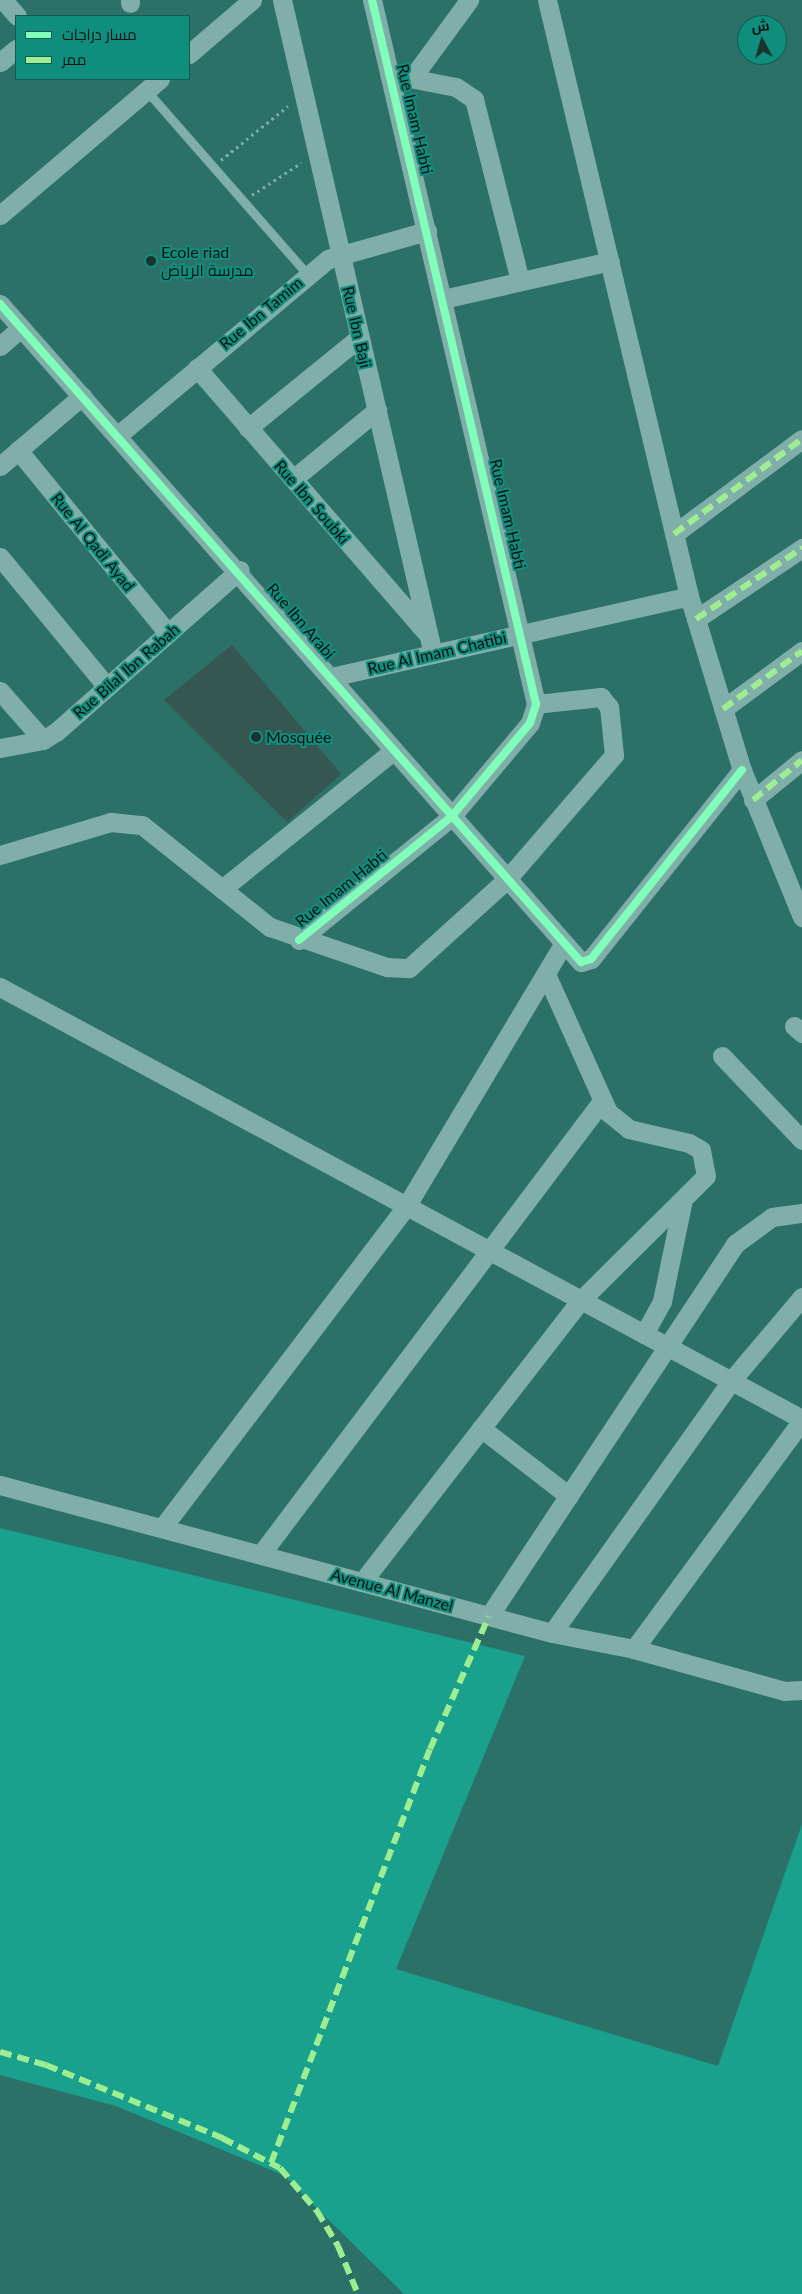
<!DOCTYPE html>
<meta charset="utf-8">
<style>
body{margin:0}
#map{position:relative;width:802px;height:2294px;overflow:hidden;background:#2c7168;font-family:Lato,Cairo,sans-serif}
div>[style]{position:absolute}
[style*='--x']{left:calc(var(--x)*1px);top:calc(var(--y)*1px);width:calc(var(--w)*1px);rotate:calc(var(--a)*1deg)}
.green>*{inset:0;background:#19a18e}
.building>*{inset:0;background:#355651}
.path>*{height:3px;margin-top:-1.5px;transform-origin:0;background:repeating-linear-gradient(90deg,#80aea8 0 2.5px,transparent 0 6.5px)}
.service>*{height:9px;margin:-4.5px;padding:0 4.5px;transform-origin:4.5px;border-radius:4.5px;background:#80aea8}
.minor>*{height:19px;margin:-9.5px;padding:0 9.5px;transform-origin:9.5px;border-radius:9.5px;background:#80aea8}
.quiet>*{height:6px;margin-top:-3px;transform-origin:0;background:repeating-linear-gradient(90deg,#9fed91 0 12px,transparent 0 18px)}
.cycleway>*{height:8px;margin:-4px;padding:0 4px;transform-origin:4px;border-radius:4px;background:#80ffba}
.dots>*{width:14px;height:14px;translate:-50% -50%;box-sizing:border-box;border:2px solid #0f8e7e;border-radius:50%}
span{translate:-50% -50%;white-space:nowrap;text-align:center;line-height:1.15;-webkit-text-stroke:4px #0f8e7e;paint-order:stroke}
.street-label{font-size:16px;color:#111}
.poi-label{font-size:16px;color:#111}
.left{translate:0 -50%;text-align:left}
.legend{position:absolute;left:15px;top:15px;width:175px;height:65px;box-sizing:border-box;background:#0f8e7e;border:1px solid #105c52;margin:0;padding:6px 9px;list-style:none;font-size:15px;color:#111}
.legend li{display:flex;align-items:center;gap:10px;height:25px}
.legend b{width:25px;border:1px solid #105c52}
.north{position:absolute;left:737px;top:15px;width:50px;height:50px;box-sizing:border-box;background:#0f8e7e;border:1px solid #105c52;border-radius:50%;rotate:354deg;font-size:14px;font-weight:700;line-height:20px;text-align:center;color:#111}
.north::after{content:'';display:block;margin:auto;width:18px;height:22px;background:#1a332f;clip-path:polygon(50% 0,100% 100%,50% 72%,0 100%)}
</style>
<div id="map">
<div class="green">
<i style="clip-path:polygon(0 1528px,525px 1656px,396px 1969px,718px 2066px,802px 1824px,802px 2294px,404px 2294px,283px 2175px,116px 2106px,0 2075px)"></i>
</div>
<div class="building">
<i style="clip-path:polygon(232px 645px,341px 774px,287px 822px,164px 700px)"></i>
</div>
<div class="path">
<i style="--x:221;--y:160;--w:86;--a:-38.9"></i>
<i style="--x:252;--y:195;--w:59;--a:-33.1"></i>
</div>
<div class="service">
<i style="--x:146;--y:90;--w:244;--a:48.8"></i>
</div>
<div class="minor">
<i style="--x:3;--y:0;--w:21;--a:49"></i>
<i style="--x:130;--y:0;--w:3;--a:90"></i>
<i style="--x:282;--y:0;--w:671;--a:77"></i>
<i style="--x:547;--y:0;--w:613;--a:76.6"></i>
<i style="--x:689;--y:596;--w:182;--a:73.1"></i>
<i style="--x:742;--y:770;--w:159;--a:67.8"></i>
<i style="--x:189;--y:54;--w:83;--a:-40.6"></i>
<i style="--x:0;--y:62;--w:21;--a:-39"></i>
<i style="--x:389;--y:74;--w:68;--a:11"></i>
<i style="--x:456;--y:87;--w:22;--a:34"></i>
<i style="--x:474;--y:99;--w:188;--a:75.8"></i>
<i style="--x:412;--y:78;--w:97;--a:-53.8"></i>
<i style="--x:0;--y:215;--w:210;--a:-40.4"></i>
<i style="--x:443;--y:299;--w:171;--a:-12.8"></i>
<i style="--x:0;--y:304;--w:878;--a:48.56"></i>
<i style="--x:581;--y:962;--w:10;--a:-17"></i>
<i style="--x:591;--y:959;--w:242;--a:-51.4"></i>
<i style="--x:0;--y:346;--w:28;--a:-41"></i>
<i style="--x:197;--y:368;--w:349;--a:49.1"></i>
<i style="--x:248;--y:428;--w:144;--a:-39.1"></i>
<i style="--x:117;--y:436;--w:275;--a:-40"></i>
<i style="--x:328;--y:259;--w:103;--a:-15.8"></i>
<i style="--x:18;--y:450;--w:237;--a:50.7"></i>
<i style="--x:0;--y:466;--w:108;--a:-40.5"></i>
<i style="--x:293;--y:479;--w:109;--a:-39.4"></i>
<i style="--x:674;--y:534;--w:159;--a:-36.6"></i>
<i style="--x:0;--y:557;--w:168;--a:50.5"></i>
<i style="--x:696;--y:619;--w:128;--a:-33.8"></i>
<i style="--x:331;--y:677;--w:367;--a:-12.7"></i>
<i style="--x:0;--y:691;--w:65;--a:48.7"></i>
<i style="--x:723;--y:709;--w:98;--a:-36.3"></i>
<i style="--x:0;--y:748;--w:44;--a:-10.5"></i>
<i style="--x:43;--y:740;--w:15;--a:-32"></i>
<i style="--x:56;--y:732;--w:245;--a:-41.4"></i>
<i style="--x:753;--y:800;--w:63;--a:-39.2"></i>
<i style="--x:0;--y:855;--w:116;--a:-16.6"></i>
<i style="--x:111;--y:822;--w:31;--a:6"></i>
<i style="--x:142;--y:825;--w:164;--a:38.6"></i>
<i style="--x:270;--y:927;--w:124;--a:18.9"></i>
<i style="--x:387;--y:967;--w:22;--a:3"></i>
<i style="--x:409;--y:968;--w:132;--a:-42.2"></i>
<i style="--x:507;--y:879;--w:164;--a:-49.2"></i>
<i style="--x:614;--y:755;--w:48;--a:-95.9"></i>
<i style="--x:609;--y:707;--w:13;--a:-129"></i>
<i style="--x:601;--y:697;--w:65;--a:173.9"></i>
<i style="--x:222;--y:889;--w:221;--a:-38.9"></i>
<i style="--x:299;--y:940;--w:197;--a:-39"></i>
<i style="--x:452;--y:816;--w:121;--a:-50"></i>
<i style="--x:530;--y:723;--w:20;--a:-72"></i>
<i style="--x:536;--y:704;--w:723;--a:-103.11"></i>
<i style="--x:0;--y:987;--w:911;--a:28.31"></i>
<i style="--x:794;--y:1026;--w:11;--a:41"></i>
<i style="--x:722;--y:1056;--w:116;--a:46.4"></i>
<i style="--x:644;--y:1334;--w:38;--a:-61"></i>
<i style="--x:662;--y:1301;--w:99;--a:-78.3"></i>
<i style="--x:481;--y:1428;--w:111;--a:37.7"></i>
<i style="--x:0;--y:1485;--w:571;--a:15.01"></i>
<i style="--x:552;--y:1633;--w:84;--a:11"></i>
<i style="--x:634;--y:1649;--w:156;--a:15.6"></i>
<i style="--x:784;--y:1691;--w:18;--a:-3"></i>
<i style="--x:162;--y:1528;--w:405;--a:-52.8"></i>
<i style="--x:407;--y:1205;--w:305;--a:-59.1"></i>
<i style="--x:261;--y:1554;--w:567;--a:-53.03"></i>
<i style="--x:362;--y:1582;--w:357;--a:-52.2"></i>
<i style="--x:581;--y:1300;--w:176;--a:-44.8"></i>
<i style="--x:706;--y:1176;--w:26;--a:-101"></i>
<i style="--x:701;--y:1150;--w:14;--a:-150"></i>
<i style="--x:689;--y:1143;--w:62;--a:-166.9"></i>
<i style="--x:629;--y:1129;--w:27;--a:-141"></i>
<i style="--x:608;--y:1112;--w:151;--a:-114.2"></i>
<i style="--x:489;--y:1616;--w:446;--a:-56.5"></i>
<i style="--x:735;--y:1244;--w:46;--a:-36.1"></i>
<i style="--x:772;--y:1217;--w:30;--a:-8"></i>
<i style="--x:552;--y:1633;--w:309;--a:-54.6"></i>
<i style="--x:731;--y:1381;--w:110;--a:-49.8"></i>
<i style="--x:634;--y:1649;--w:284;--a:-53.7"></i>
</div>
<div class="quiet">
<i style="--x:674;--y:534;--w:159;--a:-36.6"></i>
<i style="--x:696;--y:619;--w:128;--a:-33.8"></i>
<i style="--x:723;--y:709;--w:98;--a:-36.3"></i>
<i style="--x:753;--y:800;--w:63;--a:-39.2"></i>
<i style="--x:0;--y:2052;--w:48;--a:15.8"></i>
<i style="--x:46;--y:2065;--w:191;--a:22.5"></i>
<i style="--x:222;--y:2138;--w:65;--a:27.3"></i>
<i style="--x:280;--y:2168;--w:57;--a:49.3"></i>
<i style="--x:317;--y:2211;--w:41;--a:59"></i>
<i style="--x:338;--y:2246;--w:52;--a:67.4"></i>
<i style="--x:271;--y:2163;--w:443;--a:-69"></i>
<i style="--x:430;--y:1749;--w:145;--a:-66.1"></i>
</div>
<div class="cycleway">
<i style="--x:0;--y:304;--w:878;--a:48.56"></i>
<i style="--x:581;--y:962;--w:10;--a:-17"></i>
<i style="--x:591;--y:959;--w:242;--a:-51.4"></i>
<i style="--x:299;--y:940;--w:197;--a:-39"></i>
<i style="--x:452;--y:816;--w:121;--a:-50"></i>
<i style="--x:530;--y:723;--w:20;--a:-72"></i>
<i style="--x:536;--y:704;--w:723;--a:-103.11"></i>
</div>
<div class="dots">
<i style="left:151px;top:261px;background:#1a332f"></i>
<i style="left:256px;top:737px;background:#1a332f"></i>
</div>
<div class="street-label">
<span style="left:415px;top:119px;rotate:77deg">Rue Imam Habti</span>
<span style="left:261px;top:313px;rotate:-40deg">Rue Ibn Tamim</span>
<span style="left:357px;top:327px;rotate:77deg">Rue Ibn Baji</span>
<span style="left:312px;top:502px;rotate:49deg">Rue Ibn Soubki</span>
<span style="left:508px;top:514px;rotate:77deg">Rue Imam Habti</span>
<span style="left:93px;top:542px;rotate:51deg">Rue Al Qadi Ayad</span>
<span style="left:301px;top:621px;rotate:49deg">Rue Ibn Arabi</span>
<span style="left:437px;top:653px;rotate:-13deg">Rue Al Imam Chatibi</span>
<span style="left:126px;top:671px;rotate:-41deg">Rue Bilal Ibn Rabah</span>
<span style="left:341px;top:888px;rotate:-39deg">Rue Imam Habti</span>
<span style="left:392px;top:1590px;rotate:15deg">Avenue Al Manzel</span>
</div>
<div class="poi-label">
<span class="left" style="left:161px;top:261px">Ecole riad<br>مدرسة الرياض</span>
<span class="left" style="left:266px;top:737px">Mosquée</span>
</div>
<ul class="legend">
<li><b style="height:6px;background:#80ffba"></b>مسار دراجات</li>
<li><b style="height:6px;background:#9fed91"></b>ممر</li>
</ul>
<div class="north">ش</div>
</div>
